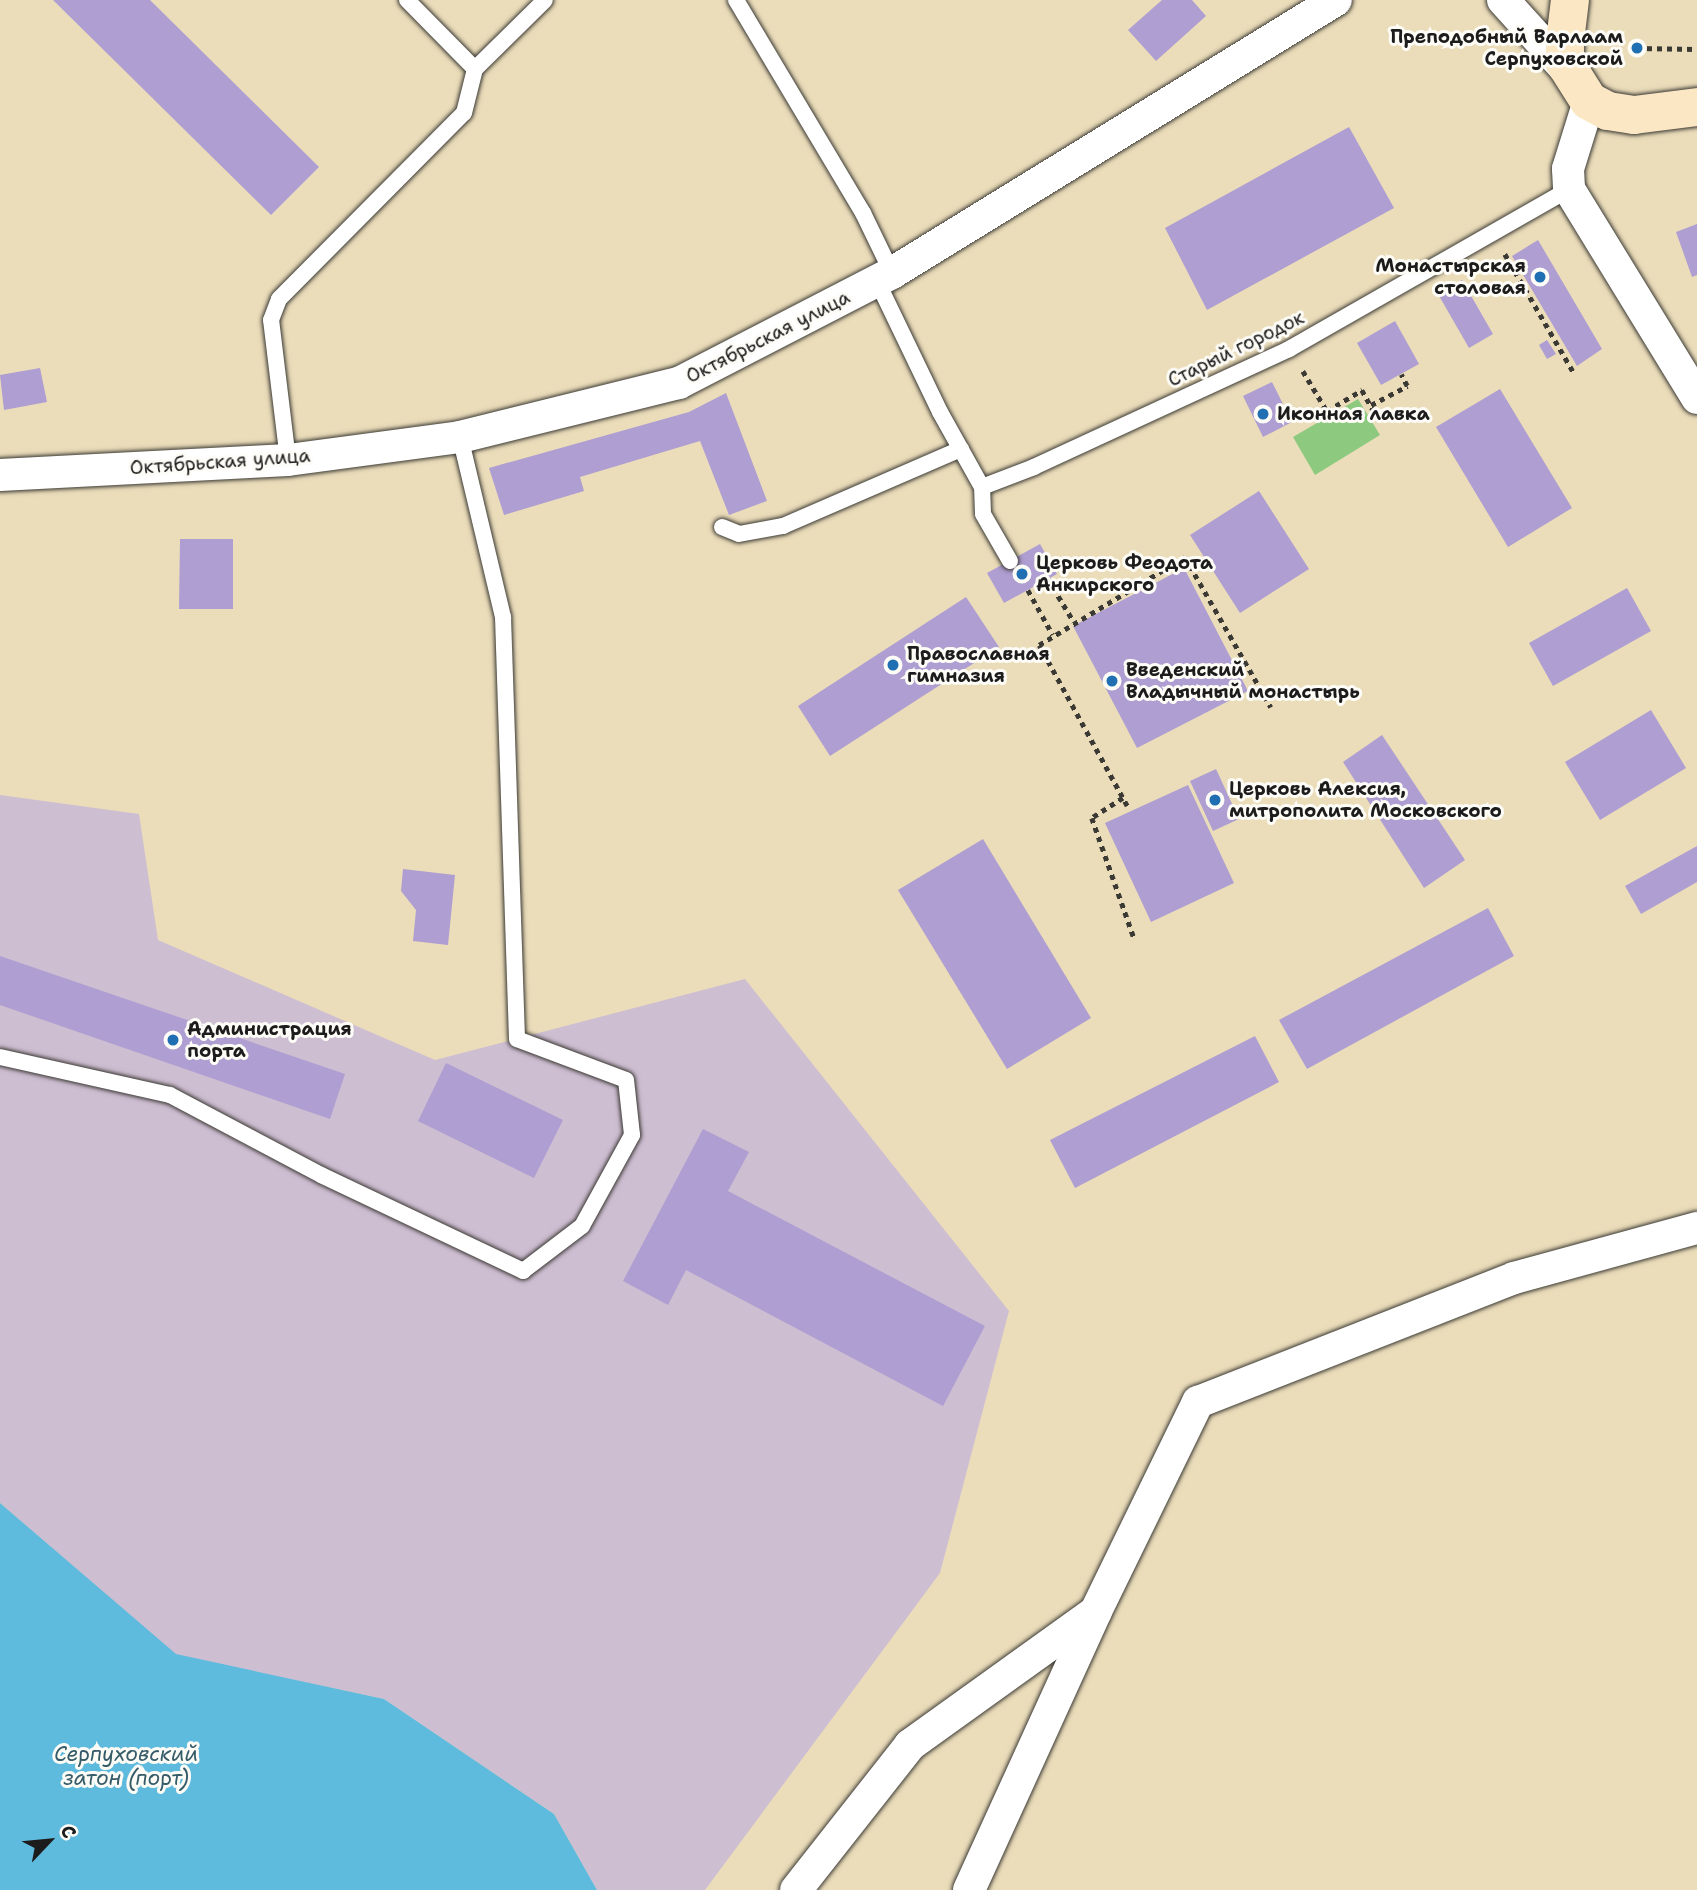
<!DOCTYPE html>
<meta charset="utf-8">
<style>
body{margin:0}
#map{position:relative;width:1697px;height:1890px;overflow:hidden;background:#ebddba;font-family:"Shantell Sans",sans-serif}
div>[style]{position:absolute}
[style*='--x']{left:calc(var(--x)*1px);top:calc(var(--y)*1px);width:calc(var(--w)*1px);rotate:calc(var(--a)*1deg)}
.industrial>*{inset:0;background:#cebed2}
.green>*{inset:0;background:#8dc97e}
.water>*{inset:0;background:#5fbbdd}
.building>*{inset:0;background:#ae9ed1}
.path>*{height:4.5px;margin-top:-2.25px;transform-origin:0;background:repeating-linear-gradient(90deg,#3b3934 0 5px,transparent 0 10px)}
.roads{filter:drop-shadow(0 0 2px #3b3934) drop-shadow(0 0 2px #3b3934)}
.lane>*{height:16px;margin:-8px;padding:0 8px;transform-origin:8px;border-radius:8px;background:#fff}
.street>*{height:32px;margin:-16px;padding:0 16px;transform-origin:16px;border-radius:16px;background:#fff}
.secondary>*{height:38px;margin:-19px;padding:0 19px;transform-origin:19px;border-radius:19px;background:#fbe7c3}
.dots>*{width:19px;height:19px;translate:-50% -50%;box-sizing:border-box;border:4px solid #fdfcf7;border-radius:50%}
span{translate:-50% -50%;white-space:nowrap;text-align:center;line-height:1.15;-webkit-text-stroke:6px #fdfcf7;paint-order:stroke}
.poi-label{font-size:19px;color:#1c1c1c;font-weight:700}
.right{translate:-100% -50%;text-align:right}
.left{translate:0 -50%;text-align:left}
.street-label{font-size:19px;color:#1c1c1c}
.water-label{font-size:21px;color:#375c69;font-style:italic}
.north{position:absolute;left:14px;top:1806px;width:70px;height:70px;-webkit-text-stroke:5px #fdfcf7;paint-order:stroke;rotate:64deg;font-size:19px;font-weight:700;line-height:28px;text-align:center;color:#1c1c1c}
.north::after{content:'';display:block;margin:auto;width:24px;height:32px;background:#1c1c1c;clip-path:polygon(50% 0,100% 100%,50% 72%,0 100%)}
</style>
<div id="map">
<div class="industrial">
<i style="clip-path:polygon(0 795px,139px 814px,158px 940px,435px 1060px,745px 979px,1009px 1311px,940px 1573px,705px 1890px,597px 1890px,554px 1814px,384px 1699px,176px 1655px,0 1503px)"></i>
</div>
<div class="green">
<i style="clip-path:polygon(1358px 399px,1380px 435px,1315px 475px,1293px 437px)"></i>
</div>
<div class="water">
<i style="clip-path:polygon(0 1503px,176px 1654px,384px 1699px,554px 1814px,597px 1890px,0 1890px)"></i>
</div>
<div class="building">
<i style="clip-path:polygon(53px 0,150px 0,319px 167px,271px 215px)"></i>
<i style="clip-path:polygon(1162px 0,1192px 0,1206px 16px,1156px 61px,1128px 30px)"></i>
<i style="clip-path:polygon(1349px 127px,1394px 208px,1207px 310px,1165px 228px)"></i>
<i style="clip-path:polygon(1697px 224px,1697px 275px,1692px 277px,1676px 232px)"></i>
<i style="clip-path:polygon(1538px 240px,1602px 349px,1577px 366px,1512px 256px)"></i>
<i style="clip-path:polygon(1462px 280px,1493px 334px,1469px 348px,1438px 294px)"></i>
<i style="clip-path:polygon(1395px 321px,1419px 364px,1381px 385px,1357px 343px)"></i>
<i style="clip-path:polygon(1547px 340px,1556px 354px,1547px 359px,1539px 345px)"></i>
<i style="clip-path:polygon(40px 368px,47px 402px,4px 410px,0 375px)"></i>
<i style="clip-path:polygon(1272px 382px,1292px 422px,1263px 437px,1243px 396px)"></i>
<i style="clip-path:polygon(1500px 389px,1572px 508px,1508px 547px,1436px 427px)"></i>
<i style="clip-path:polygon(726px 393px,767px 501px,729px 515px,700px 441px,580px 477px,584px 491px,504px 515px,489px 468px,689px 412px)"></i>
<i style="clip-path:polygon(1259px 491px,1309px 569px,1240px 613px,1190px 535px)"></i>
<i style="clip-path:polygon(180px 539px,233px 539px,233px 609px,179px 609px)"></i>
<i style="clip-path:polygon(1040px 544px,1057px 574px,1004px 603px,987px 573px)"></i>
<i style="clip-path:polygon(1184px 568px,1248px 691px,1137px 748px,1073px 626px)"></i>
<i style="clip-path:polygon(1627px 588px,1651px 631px,1553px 686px,1529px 643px)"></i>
<i style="clip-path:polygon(966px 597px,999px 647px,830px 756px,798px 706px)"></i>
<i style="clip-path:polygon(1651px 710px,1686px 768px,1600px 820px,1565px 762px)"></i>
<i style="clip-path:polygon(1382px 735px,1465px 860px,1424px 888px,1343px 762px)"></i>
<i style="clip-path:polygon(1216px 769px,1239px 819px,1213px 831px,1190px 781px)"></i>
<i style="clip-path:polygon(1188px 785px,1234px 883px,1151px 922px,1105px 823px)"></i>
<i style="clip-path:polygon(983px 839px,1091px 1018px,1007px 1069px,898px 890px)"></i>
<i style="clip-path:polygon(1697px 846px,1697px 882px,1641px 914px,1625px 886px)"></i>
<i style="clip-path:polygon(403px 869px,455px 875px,448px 945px,413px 941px,416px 910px,401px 891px)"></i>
<i style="clip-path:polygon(1488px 908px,1514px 956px,1307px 1069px,1279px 1020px)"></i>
<i style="clip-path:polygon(0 956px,345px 1074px,330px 1119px,0 1005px)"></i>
<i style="clip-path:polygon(1255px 1036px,1279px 1082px,1075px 1188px,1050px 1140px)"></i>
<i style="clip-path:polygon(446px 1063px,563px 1120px,534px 1178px,418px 1121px)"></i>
<i style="clip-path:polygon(703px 1129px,749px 1152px,728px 1191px,985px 1326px,943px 1406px,686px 1270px,668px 1305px,623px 1281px)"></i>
</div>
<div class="path">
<i style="--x:1637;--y:48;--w:60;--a:1"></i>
<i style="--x:1505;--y:254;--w:138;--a:59.9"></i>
<i style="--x:1303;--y:371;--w:47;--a:59"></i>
<i style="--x:1327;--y:411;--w:41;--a:-31"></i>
<i style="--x:1362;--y:390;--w:37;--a:61"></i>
<i style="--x:1371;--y:405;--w:41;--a:-27.8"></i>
<i style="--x:1407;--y:386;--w:13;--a:-117"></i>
<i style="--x:1048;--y:579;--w:50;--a:58.8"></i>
<i style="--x:1028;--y:590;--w:51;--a:60.9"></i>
<i style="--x:1123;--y:798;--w:37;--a:147"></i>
<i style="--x:1092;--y:818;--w:127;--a:70.7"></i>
<i style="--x:1127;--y:806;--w:183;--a:-118.7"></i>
<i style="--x:1039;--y:645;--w:170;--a:-31.1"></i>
<i style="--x:1185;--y:557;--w:173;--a:60.2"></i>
</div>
<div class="roads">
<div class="lane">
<i style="--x:407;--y:0;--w:97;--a:45.4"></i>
<i style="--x:475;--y:69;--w:98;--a:-44.6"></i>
<i style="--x:736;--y:0;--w:248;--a:59.2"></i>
<i style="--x:863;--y:213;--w:67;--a:64.2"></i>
<i style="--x:877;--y:281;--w:145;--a:64.3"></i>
<i style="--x:940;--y:412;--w:86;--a:60.8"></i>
<i style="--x:288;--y:460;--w:141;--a:-96.9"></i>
<i style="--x:271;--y:320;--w:22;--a:-69"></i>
<i style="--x:279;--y:299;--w:262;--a:-45.2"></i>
<i style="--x:464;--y:113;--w:45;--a:-76"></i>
<i style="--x:722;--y:527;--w:18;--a:22"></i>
<i style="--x:739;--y:534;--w:45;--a:-10.3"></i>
<i style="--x:783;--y:526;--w:194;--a:-23.4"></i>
<i style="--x:1010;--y:561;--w:54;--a:-119.9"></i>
<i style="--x:983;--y:514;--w:27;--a:-92"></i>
<i style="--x:982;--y:487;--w:56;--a:-21"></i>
<i style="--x:1034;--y:467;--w:281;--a:-24.8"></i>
<i style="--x:1289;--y:349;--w:322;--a:-29.7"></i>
<i style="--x:0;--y:1057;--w:174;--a:12.6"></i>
<i style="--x:170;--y:1095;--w:171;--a:27.9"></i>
<i style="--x:321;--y:1175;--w:224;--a:25.4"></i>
<i style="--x:523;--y:1271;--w:74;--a:-37.3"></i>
<i style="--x:582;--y:1226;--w:104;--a:-61.2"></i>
<i style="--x:632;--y:1135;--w:55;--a:-96.2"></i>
<i style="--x:626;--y:1080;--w:116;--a:-159.4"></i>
<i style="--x:517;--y:1039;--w:422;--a:-91.9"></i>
<i style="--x:503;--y:617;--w:185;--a:-103.4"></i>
</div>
<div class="street">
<i style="--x:1503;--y:0;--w:100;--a:47.8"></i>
<i style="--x:1589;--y:101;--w:71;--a:107.2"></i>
<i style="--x:1568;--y:169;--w:20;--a:87"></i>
<i style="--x:1569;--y:189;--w:245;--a:58.5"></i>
<i style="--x:0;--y:475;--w:288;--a:-3"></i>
<i style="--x:288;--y:460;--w:174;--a:-7.6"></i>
<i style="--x:460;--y:437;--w:226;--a:-13.9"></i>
<i style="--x:679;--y:383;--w:240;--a:-27.3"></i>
<i style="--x:892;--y:273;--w:521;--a:-31.59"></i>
<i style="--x:796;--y:1890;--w:184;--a:-51.8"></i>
<i style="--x:910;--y:1745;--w:228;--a:-35.7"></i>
<i style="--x:969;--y:1890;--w:307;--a:-65.5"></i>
<i style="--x:1096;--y:1611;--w:233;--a:-64"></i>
<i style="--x:1198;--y:1402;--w:339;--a:-21.4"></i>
<i style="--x:1514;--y:1278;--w:190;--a:-15.3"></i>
</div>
<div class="secondary">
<i style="--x:1570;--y:0;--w:41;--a:97"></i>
<i style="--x:1565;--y:41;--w:22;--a:90"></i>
<i style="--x:1565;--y:63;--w:45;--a:57.7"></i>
<i style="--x:1589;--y:101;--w:21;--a:28"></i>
<i style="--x:1608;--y:111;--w:26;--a:9"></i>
<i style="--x:1634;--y:115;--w:64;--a:-7.2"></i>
</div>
</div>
<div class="dots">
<i style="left:1637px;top:48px;background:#1f6fb2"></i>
<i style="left:1540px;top:277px;background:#1f6fb2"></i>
<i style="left:1263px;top:414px;background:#1f6fb2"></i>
<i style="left:1022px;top:574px;background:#1f6fb2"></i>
<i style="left:893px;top:665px;background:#1f6fb2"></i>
<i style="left:1112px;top:681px;background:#1f6fb2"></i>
<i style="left:1215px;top:800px;background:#1f6fb2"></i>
<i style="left:173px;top:1040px;background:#1f6fb2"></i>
</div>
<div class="poi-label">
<span class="right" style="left:1623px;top:48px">Преподобный Варлаам<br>Серпуховской</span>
<span class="right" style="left:1526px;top:277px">Монастырская<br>столовая</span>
<span class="left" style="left:1277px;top:414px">Иконная лавка</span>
<span class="left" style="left:1036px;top:574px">Церковь Феодота<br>Анкирского</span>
<span class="left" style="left:907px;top:665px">Православная<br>гимназия</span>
<span class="left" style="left:1126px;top:681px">Введенский<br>Владычный монастырь</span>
<span class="left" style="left:1229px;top:800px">Церковь Алексия,<br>митрополита Московского</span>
<span class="left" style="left:187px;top:1040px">Администрация<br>порта</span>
</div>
<div class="street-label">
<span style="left:768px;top:337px;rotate:-27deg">Октябрьская улица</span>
<span style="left:1236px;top:349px;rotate:-26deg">Старый городок</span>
<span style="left:220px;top:462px;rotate:-4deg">Октябрьская улица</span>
</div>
<div class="water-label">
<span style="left:126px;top:1766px">Серпуховский<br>затон (порт)</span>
</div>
<div class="north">С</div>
</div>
